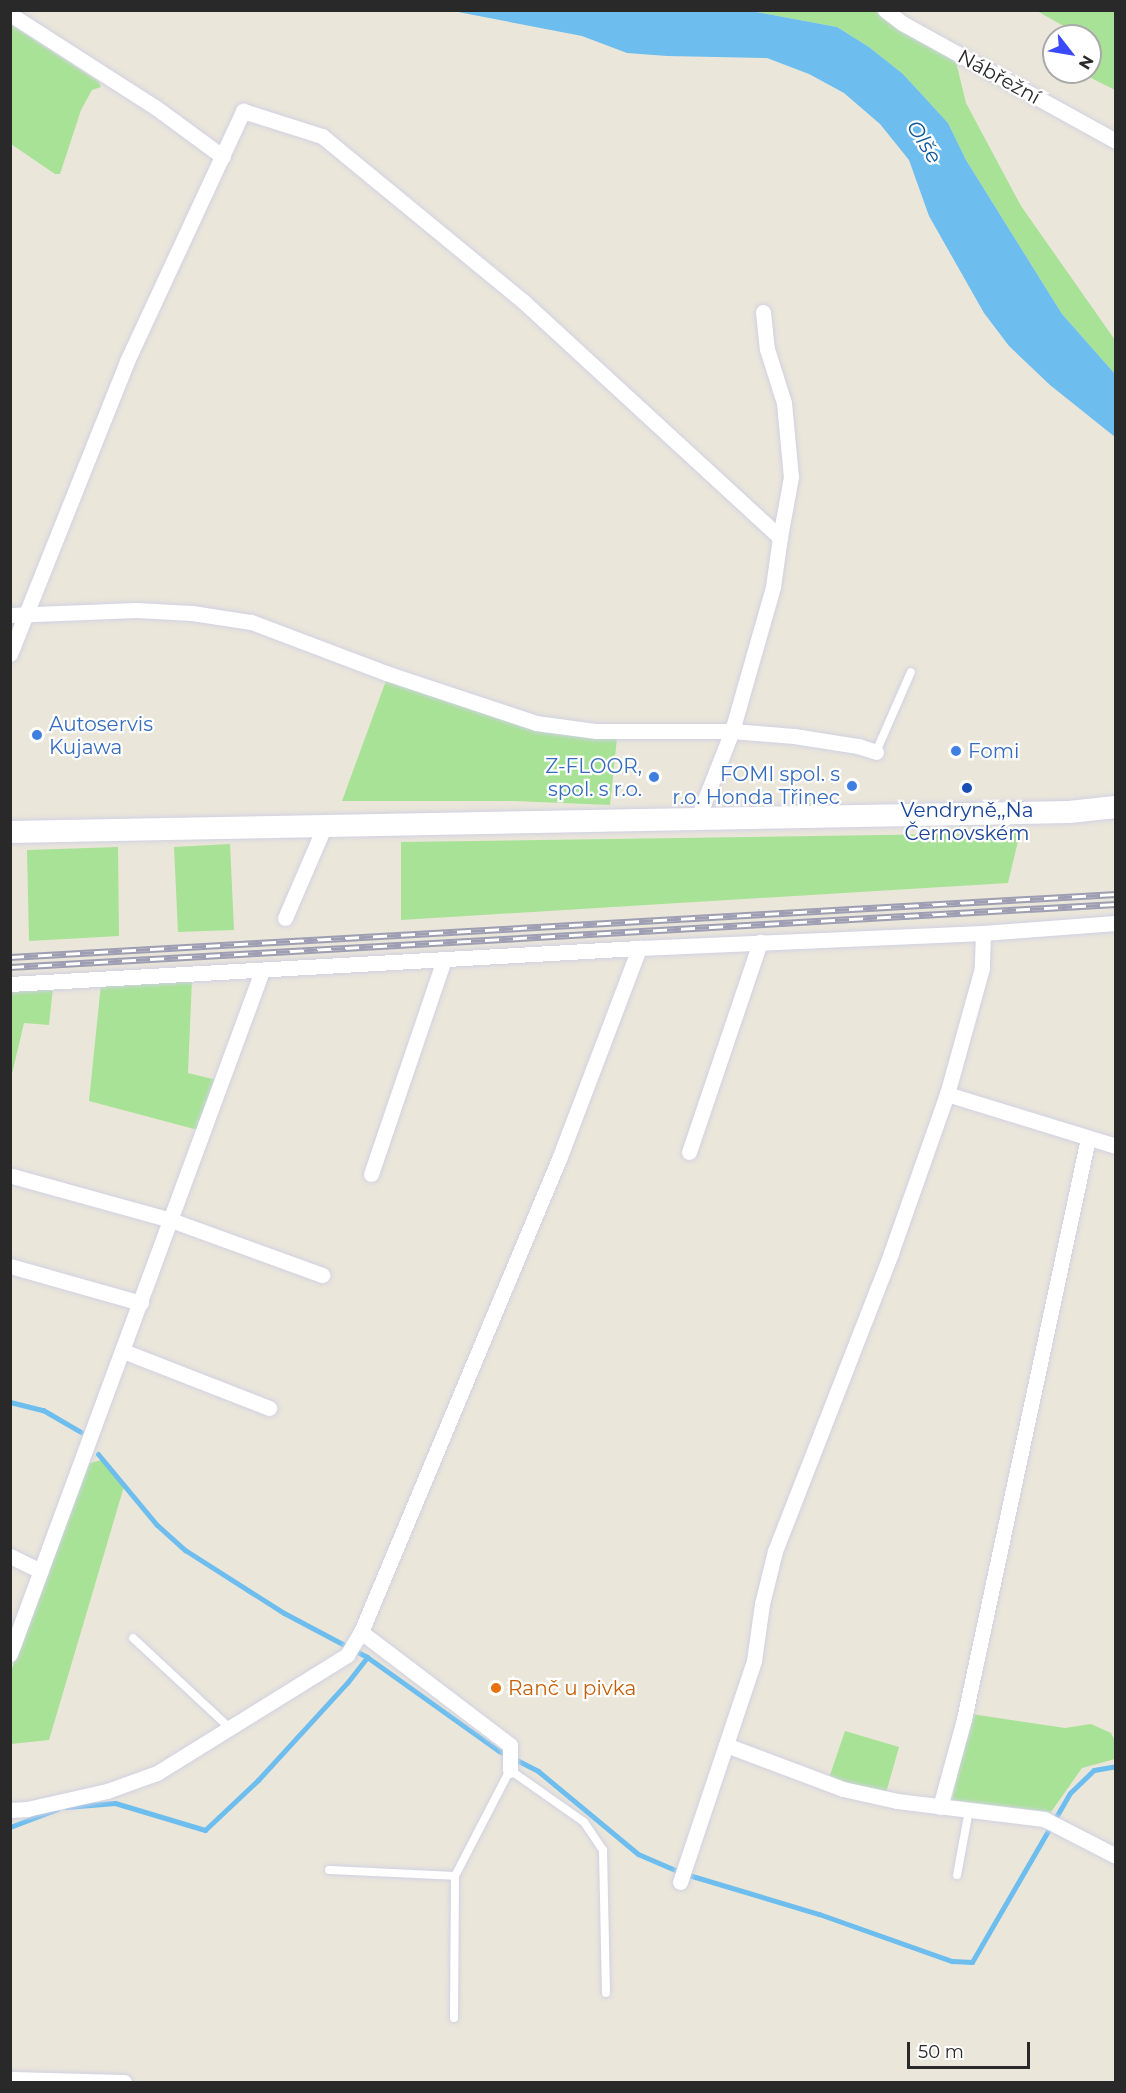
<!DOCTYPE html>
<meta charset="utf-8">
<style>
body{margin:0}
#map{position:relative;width:1126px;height:2093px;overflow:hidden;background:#ebe6da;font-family:Montserrat,sans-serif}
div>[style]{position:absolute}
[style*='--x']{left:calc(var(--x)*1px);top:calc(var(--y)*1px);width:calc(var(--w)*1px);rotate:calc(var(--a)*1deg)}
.green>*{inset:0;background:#a8e296}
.water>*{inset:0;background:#6dbeee}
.stream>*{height:5px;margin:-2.5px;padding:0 2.5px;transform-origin:2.5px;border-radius:2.5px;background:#6dbeee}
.roads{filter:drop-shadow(0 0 2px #d0d1e2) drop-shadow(0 0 2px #d0d1e2)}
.lane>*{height:8px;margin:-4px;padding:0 4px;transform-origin:4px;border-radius:4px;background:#fff}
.street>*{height:15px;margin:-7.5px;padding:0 7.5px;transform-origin:7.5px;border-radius:7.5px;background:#fff}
.secondary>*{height:22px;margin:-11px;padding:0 11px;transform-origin:11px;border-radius:11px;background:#fff}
.rail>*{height:7px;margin-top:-3.5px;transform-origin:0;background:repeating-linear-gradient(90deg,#fff 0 14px,#9d9eb3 0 28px);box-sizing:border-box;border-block:2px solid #9d9eb3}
.dots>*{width:16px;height:16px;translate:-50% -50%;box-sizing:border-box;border:3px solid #fff;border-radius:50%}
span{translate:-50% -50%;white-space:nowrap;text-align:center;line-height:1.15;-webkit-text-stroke:4.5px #fff;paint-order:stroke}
.street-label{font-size:20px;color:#292929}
.shop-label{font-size:20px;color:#366cbe}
.left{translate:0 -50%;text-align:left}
.right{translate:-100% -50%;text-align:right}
.transit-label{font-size:20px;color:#164399}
.food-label{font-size:20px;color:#c56008}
.water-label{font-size:21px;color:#0e5998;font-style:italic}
.frame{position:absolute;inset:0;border:12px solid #292929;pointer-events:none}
.north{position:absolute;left:1042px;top:24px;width:60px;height:60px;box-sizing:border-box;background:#fff;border:2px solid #a9a9a9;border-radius:50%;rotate:121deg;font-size:16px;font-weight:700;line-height:24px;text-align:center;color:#292929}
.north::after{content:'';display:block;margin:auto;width:21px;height:27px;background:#3a49f9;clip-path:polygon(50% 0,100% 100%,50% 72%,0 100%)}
.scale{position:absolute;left:907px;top:2042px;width:123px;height:27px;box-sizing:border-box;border:3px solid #292929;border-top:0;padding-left:8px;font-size:18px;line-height:21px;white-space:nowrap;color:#292929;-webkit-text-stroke:4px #fff;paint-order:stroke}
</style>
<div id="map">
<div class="green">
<i style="clip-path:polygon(751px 11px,875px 11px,898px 30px,956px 62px,966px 103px,1021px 206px,1115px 340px,1115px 374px,1062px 314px,966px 160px,948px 123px,903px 74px,869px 47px,837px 27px)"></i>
<i style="clip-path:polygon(1037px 11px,1115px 11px,1115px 90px,1079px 72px,1090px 72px,1090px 36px,1076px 36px,1076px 33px)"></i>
<i style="clip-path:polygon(10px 24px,99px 82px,101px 87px,92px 90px,81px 110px,60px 174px,55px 174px,11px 144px)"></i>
<i style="clip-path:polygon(387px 678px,617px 738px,610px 805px,514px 801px,342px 801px)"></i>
<i style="clip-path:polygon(1020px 833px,1008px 883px,401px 920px,401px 842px)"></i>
<i style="clip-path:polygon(230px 844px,234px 930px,178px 932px,174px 847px)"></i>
<i style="clip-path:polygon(118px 847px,119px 936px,29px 941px,27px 850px)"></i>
<i style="clip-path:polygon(192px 979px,188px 1073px,217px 1080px,198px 1130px,89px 1101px,101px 984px)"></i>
<i style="clip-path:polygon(53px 987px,49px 1025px,24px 1023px,11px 1078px,11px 990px)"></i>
<i style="clip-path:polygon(102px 1460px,125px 1483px,49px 1740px,11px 1744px,10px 1674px,86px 1464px)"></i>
<i style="clip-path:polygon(971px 1714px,1065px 1728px,1091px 1724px,1111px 1733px,1115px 1741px,1115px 1759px,1082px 1768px,1051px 1812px,952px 1800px)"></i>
<i style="clip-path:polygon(845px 1731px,899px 1747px,886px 1793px,829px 1778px)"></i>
</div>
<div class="water">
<i style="clip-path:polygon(453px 11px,751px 11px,837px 27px,869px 47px,903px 74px,948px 123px,966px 160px,1062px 314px,1115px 374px,1115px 437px,1050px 385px,1009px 346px,984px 313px,929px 216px,909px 160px,880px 124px,844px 93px,809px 74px,767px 58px,667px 56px,627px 53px,582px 36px)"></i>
</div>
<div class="stream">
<i style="--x:10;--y:1402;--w:34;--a:14"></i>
<i style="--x:43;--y:1410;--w:44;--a:30.1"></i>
<i style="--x:98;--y:1454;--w:92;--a:50.3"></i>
<i style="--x:157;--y:1525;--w:38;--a:42"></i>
<i style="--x:185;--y:1550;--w:117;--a:32.5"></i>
<i style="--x:284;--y:1613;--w:94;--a:27.9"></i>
<i style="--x:66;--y:1807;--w:49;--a:-4.7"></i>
<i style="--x:115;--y:1803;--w:94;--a:16.7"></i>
<i style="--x:205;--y:1830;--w:73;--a:-43.3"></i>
<i style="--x:258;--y:1780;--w:132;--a:-47.5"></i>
<i style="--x:347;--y:1683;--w:33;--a:-52"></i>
<i style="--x:367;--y:1657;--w:162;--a:35.5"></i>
<i style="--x:499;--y:1751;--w:44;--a:27.1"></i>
<i style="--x:538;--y:1771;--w:130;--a:39.7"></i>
<i style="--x:638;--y:1854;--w:48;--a:23.4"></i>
<i style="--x:682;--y:1873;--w:143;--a:16.7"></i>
<i style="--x:819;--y:1914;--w:141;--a:19.5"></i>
<i style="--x:952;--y:1961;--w:20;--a:3"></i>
<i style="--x:972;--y:1962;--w:195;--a:-59.9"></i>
<i style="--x:1070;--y:1793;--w:33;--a:-44"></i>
<i style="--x:1094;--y:1770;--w:22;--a:-10"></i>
<i style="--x:10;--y:1827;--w:50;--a:-21"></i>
</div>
<div class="roads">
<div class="lane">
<i style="--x:876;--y:752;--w:87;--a:-66.4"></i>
<i style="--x:133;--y:1638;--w:132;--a:42.9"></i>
<i style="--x:329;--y:1870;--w:126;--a:2.7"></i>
<i style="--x:957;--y:1875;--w:66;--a:-79.5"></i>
<i style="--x:454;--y:2018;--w:142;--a:-89.6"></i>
<i style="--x:455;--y:1876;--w:119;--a:-62.6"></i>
<i style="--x:510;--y:1770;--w:90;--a:35.1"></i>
<i style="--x:584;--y:1822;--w:34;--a:56"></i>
<i style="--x:603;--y:1850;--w:143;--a:88.8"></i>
</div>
<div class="street">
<i style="--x:885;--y:10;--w:21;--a:37"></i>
<i style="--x:902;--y:23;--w:244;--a:28.9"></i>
<i style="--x:10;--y:14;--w:172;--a:32.7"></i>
<i style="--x:155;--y:107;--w:84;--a:36.3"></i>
<i style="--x:763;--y:312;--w:37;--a:84"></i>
<i style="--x:767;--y:349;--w:57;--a:72.5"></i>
<i style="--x:784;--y:403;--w:74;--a:84.6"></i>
<i style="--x:791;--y:477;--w:61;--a:100.4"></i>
<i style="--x:10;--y:615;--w:126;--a:-2.3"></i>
<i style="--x:136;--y:610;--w:56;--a:3.1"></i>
<i style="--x:192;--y:613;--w:60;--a:8.7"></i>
<i style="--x:251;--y:622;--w:144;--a:20.7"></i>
<i style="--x:386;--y:673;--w:158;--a:18.4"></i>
<i style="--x:536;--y:723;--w:61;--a:7.6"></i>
<i style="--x:596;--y:731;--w:136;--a:0"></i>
<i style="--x:732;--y:731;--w:62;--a:4.6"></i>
<i style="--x:794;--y:736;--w:65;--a:8.9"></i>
<i style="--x:858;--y:746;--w:19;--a:18"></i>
<i style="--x:10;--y:654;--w:315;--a:-68.2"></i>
<i style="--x:127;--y:361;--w:276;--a:-65.1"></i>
<i style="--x:243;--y:111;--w:83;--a:17.6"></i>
<i style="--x:322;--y:136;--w:261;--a:39.4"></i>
<i style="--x:524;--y:302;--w:348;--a:42.6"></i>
<i style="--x:780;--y:537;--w:50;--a:98"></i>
<i style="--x:773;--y:587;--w:150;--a:105.9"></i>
<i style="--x:732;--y:731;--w:96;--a:111.5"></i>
<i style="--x:285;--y:918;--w:101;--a:-66.7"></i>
<i style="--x:983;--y:933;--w:35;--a:92"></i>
<i style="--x:982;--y:968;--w:131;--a:105.5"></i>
<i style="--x:947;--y:1094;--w:177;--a:17.1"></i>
<i style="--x:10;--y:984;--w:630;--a:-3.28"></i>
<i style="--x:639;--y:948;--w:344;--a:-2.5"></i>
<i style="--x:983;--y:933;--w:133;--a:-4.3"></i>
<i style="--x:689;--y:1152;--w:222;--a:-71.3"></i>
<i style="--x:371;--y:1174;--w:226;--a:-71.2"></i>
<i style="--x:12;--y:1176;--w:165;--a:15.5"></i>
<i style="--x:171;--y:1220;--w:161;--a:20"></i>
<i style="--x:10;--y:1266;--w:136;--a:15.8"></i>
<i style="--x:123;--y:1351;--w:157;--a:21.3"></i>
<i style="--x:10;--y:1556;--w:34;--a:26"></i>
<i style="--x:361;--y:1632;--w:187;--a:37.2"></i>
<i style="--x:510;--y:1745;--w:25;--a:90"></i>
<i style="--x:10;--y:1654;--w:728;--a:-69.75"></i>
<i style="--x:726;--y:1745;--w:125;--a:20.6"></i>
<i style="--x:843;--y:1789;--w:55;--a:12.5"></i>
<i style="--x:897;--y:1801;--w:148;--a:7"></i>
<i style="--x:1044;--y:1819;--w:81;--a:27.2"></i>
<i style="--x:940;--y:1807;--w:91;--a:-74.7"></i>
<i style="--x:964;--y:1719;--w:594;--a:-77.95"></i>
<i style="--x:10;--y:1810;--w:17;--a:-3"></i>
<i style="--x:27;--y:1809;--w:82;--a:-12.7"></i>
<i style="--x:107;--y:1791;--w:53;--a:-19.8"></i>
<i style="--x:157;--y:1773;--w:224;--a:-31.8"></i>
<i style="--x:347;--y:1655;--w:27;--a:-59"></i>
<i style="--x:361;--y:1632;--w:513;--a:-67.29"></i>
<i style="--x:559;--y:1159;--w:226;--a:-69.2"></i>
<i style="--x:680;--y:1882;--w:233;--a:-71.5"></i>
<i style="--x:754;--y:1661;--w:58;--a:-82"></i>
<i style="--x:762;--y:1604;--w:55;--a:-76.2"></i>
<i style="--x:775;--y:1551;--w:320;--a:-68.7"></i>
<i style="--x:891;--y:1253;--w:169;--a:-70.6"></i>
<i style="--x:10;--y:2079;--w:114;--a:1.5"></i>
</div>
<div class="secondary">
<i style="--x:10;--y:832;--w:1059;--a:-1.08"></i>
<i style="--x:1069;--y:812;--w:47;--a:-6.1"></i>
</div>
</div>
<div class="rail">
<i style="--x:10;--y:957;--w:1108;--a:-3.26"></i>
<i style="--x:10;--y:967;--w:1108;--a:-3.26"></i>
</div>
<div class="dots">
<i style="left:37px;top:735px;background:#3f7fe0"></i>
<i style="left:956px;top:751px;background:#3f7fe0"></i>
<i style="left:654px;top:777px;background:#3f7fe0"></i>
<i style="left:852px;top:786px;background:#3f7fe0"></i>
<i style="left:967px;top:788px;background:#1a4fb4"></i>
<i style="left:496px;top:1688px;background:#e8710a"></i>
</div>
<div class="street-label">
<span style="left:999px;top:77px;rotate:29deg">Nábřežní</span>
</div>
<div class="shop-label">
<span class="left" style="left:49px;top:736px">Autoservis<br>Kujawa</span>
<span class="left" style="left:968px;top:751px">Fomi</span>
<span class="right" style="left:642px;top:778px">Z-FLOOR,<br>spol. s r.o.</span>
<span class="right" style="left:840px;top:786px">FOMI spol. s<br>r.o. Honda Třinec</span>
</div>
<div class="transit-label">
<span style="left:967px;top:822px">Vendryně,,Na<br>Černovském</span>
</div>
<div class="food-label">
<span class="left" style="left:508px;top:1688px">Ranč u pivka</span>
</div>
<div class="water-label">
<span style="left:924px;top:142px;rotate:58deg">Olše</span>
</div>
<div class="frame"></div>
<div class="north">N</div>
<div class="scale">50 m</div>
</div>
